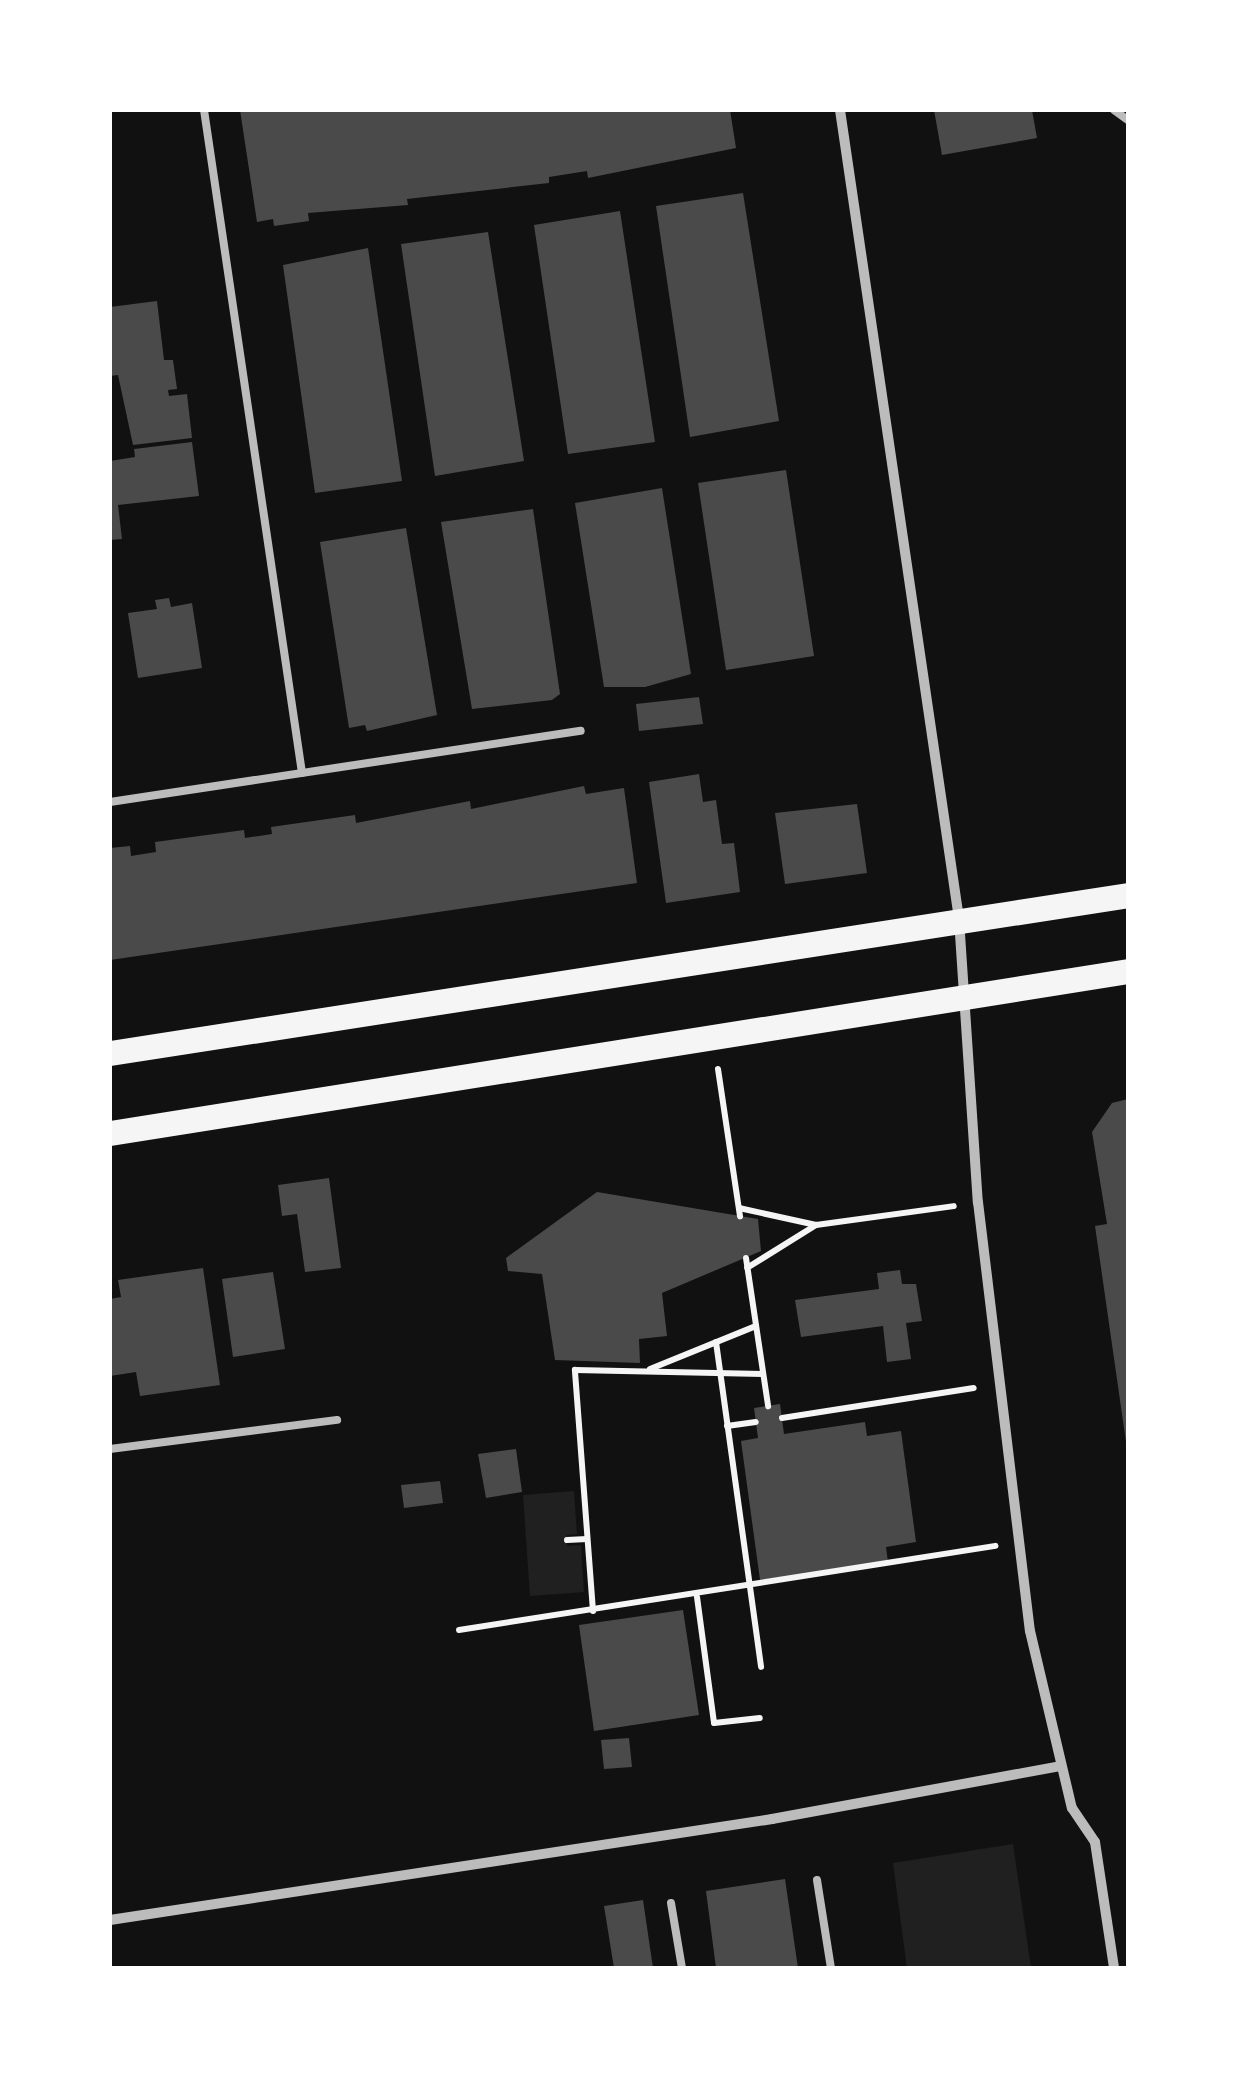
<!DOCTYPE html>
<style>
body{margin:0}
#map{position:relative;width:1238px;height:2078px;overflow:hidden;background:#111;font-family:Figtree,sans-serif}
div>[style]{position:absolute}
[style*='--x']{left:calc(var(--x)*1px);top:calc(var(--y)*1px);width:calc(var(--w)*1px);rotate:calc(var(--a)*1deg)}
.green>*{inset:0;background:#202020}
.building>*{inset:0;background:#4a4a4a}
.path>*{height:6px;margin:-3px;padding:0 3px;transform-origin:3px;border-radius:3px;background:#f5f5f5}
.service>*{height:8px;margin:-4px;padding:0 4px;transform-origin:4px;border-radius:4px;background:#bcbcbc}
.minor>*{height:10px;margin:-5px;padding:0 5px;transform-origin:5px;border-radius:5px;background:#bcbcbc}
.primary>*{height:25px;margin:-12.5px;padding:0 12.5px;transform-origin:12.5px;border-radius:12.5px;background:#f5f5f5}
span{translate:-50% -50%;white-space:nowrap;text-align:center;line-height:1.15;-webkit-text-stroke:9px #fff;paint-order:stroke}
.frame{position:absolute;inset:0;border:112px solid #fff;pointer-events:none}
</style>
<div id="map">
<div class="green">
<i style="clip-path:polygon(574px 1491px,577px 1534px,567px 1535px,567px 1546px,581px 1545px,584px 1592px,530px 1596px,523px 1495px)"></i>
<i style="clip-path:polygon(1013px 1844px,1031px 1968px,907px 1968px,893px 1863px)"></i>
</div>
<div class="building">
<i style="clip-path:polygon(240px 110px,730px 110px,736px 148px,588px 178px,587px 171px,549px 177px,549px 183px,407px 199px,408px 205px,308px 213px,309px 221px,274px 226px,273px 219px,257px 222px)"></i>
<i style="clip-path:polygon(934px 110px,1032px 110px,1037px 138px,942px 155px)"></i>
<i style="clip-path:polygon(743px 193px,779px 421px,690px 437px,656px 206px)"></i>
<i style="clip-path:polygon(620px 211px,655px 442px,568px 454px,534px 225px)"></i>
<i style="clip-path:polygon(488px 232px,524px 461px,435px 476px,401px 244px)"></i>
<i style="clip-path:polygon(368px 248px,402px 481px,315px 493px,283px 265px)"></i>
<i style="clip-path:polygon(157px 301px,164px 360px,173px 360px,177px 389px,168px 390px,169px 396px,187px 394px,192px 438px,133px 445px,118px 375px,110px 376px,110px 307px)"></i>
<i style="clip-path:polygon(192px 442px,199px 496px,118px 505px,122px 539px,110px 540px,110px 461px,135px 457px,134px 449px)"></i>
<i style="clip-path:polygon(786px 470px,814px 656px,726px 670px,698px 483px)"></i>
<i style="clip-path:polygon(662px 488px,691px 674px,645px 687px,604px 687px,575px 503px)"></i>
<i style="clip-path:polygon(533px 509px,560px 694px,552px 700px,472px 709px,441px 522px)"></i>
<i style="clip-path:polygon(406px 528px,437px 715px,367px 731px,365px 725px,349px 728px,320px 542px)"></i>
<i style="clip-path:polygon(169px 598px,171px 607px,192px 603px,202px 668px,138px 678px,128px 613px,157px 609px,155px 600px)"></i>
<i style="clip-path:polygon(699px 697px,703px 724px,639px 731px,636px 704px)"></i>
<i style="clip-path:polygon(699px 774px,703px 802px,716px 800px,722px 844px,734px 843px,740px 892px,666px 903px,649px 782px)"></i>
<i style="clip-path:polygon(584px 786px,586px 794px,624px 788px,637px 883px,110px 960px,110px 848px,130px 846px,131px 856px,156px 852px,155px 842px,244px 830px,245px 838px,272px 834px,271px 827px,355px 815px,356px 823px,470px 801px,471px 809px)"></i>
<i style="clip-path:polygon(857px 804px,867px 873px,785px 884px,775px 813px)"></i>
<i style="clip-path:polygon(1128px 1099px,1128px 1441px,1126px 1442px,1095px 1226px,1107px 1224px,1092px 1132px,1112px 1103px)"></i>
<i style="clip-path:polygon(329px 1178px,341px 1268px,305px 1272px,297px 1214px,282px 1216px,278px 1185px)"></i>
<i style="clip-path:polygon(597px 1192px,758px 1219px,761px 1251px,662px 1293px,667px 1336px,639px 1339px,640px 1363px,555px 1360px,542px 1274px,508px 1271px,506px 1258px)"></i>
<i style="clip-path:polygon(203px 1268px,220px 1385px,140px 1396px,136px 1372px,110px 1376px,110px 1299px,121px 1297px,118px 1280px)"></i>
<i style="clip-path:polygon(900px 1270px,902px 1284px,916px 1284px,922px 1321px,906px 1323px,911px 1359px,887px 1362px,883px 1326px,801px 1337px,795px 1300px,879px 1289px,877px 1273px)"></i>
<i style="clip-path:polygon(273px 1272px,285px 1349px,233px 1357px,222px 1279px)"></i>
<i style="clip-path:polygon(780px 1404px,784px 1434px,865px 1422px,867px 1436px,901px 1431px,916px 1542px,886px 1547px,888px 1562px,760px 1580px,741px 1441px,758px 1438px,754px 1408px)"></i>
<i style="clip-path:polygon(516px 1449px,522px 1492px,486px 1498px,478px 1454px)"></i>
<i style="clip-path:polygon(440px 1481px,443px 1503px,404px 1508px,401px 1485px)"></i>
<i style="clip-path:polygon(683px 1610px,699px 1715px,594px 1731px,579px 1625px)"></i>
<i style="clip-path:polygon(629px 1738px,632px 1767px,604px 1769px,601px 1740px)"></i>
<i style="clip-path:polygon(785px 1879px,798px 1968px,716px 1968px,706px 1891px)"></i>
<i style="clip-path:polygon(643px 1900px,653px 1968px,614px 1968px,604px 1906px)"></i>
</div>
<div class="path">
<i style="--x:718;--y:1069;--w:149;--a:81.5"></i>
<i style="--x:739;--y:1208;--w:79;--a:12.4"></i>
<i style="--x:816;--y:1225;--w:81;--a:148.1"></i>
<i style="--x:816;--y:1225;--w:139;--a:-7.8"></i>
<i style="--x:746;--y:1258;--w:150;--a:81.5"></i>
<i style="--x:716;--y:1342;--w:328;--a:82.1"></i>
<i style="--x:650;--y:1369;--w:114;--a:-22.1"></i>
<i style="--x:782;--y:1418;--w:194;--a:-8.9"></i>
<i style="--x:727;--y:1426;--w:29;--a:-8"></i>
<i style="--x:567;--y:1540;--w:20;--a:-3"></i>
<i style="--x:697;--y:1597;--w:127;--a:82.3"></i>
<i style="--x:714;--y:1723;--w:46;--a:-6.2"></i>
<i style="--x:593;--y:1611;--w:242;--a:-94.3"></i>
<i style="--x:575;--y:1370;--w:188;--a:1.2"></i>
<i style="--x:459;--y:1630;--w:543;--a:-8.91"></i>
</div>
<div class="service">
<i style="--x:204;--y:110;--w:670;--a:81.59"></i>
<i style="--x:1114;--y:110;--w:17;--a:36"></i>
<i style="--x:110;--y:802;--w:476;--a:-8.6"></i>
<i style="--x:110;--y:1449;--w:229;--a:-7.3"></i>
<i style="--x:817;--y:1880;--w:89;--a:81"></i>
<i style="--x:671;--y:1903;--w:66;--a:80.4"></i>
</div>
<div class="minor">
<i style="--x:840;--y:110;--w:818;--a:81.63"></i>
<i style="--x:959;--y:919;--w:284;--a:86.2"></i>
<i style="--x:978;--y:1202;--w:432;--a:83.1"></i>
<i style="--x:1030;--y:1631;--w:182;--a:76.7"></i>
<i style="--x:1072;--y:1808;--w:41;--a:55.9"></i>
<i style="--x:1095;--y:1842;--w:127;--a:81.4"></i>
<i style="--x:110;--y:1920;--w:670;--a:-8.67"></i>
<i style="--x:772;--y:1819;--w:293;--a:-10.4"></i>
</div>
<div class="primary">
<i style="--x:110;--y:1053;--w:1030;--a:-8.82"></i>
<i style="--x:110;--y:1133;--w:1031;--a:-9.04"></i>
</div>
<div class="frame"></div>
</div>
